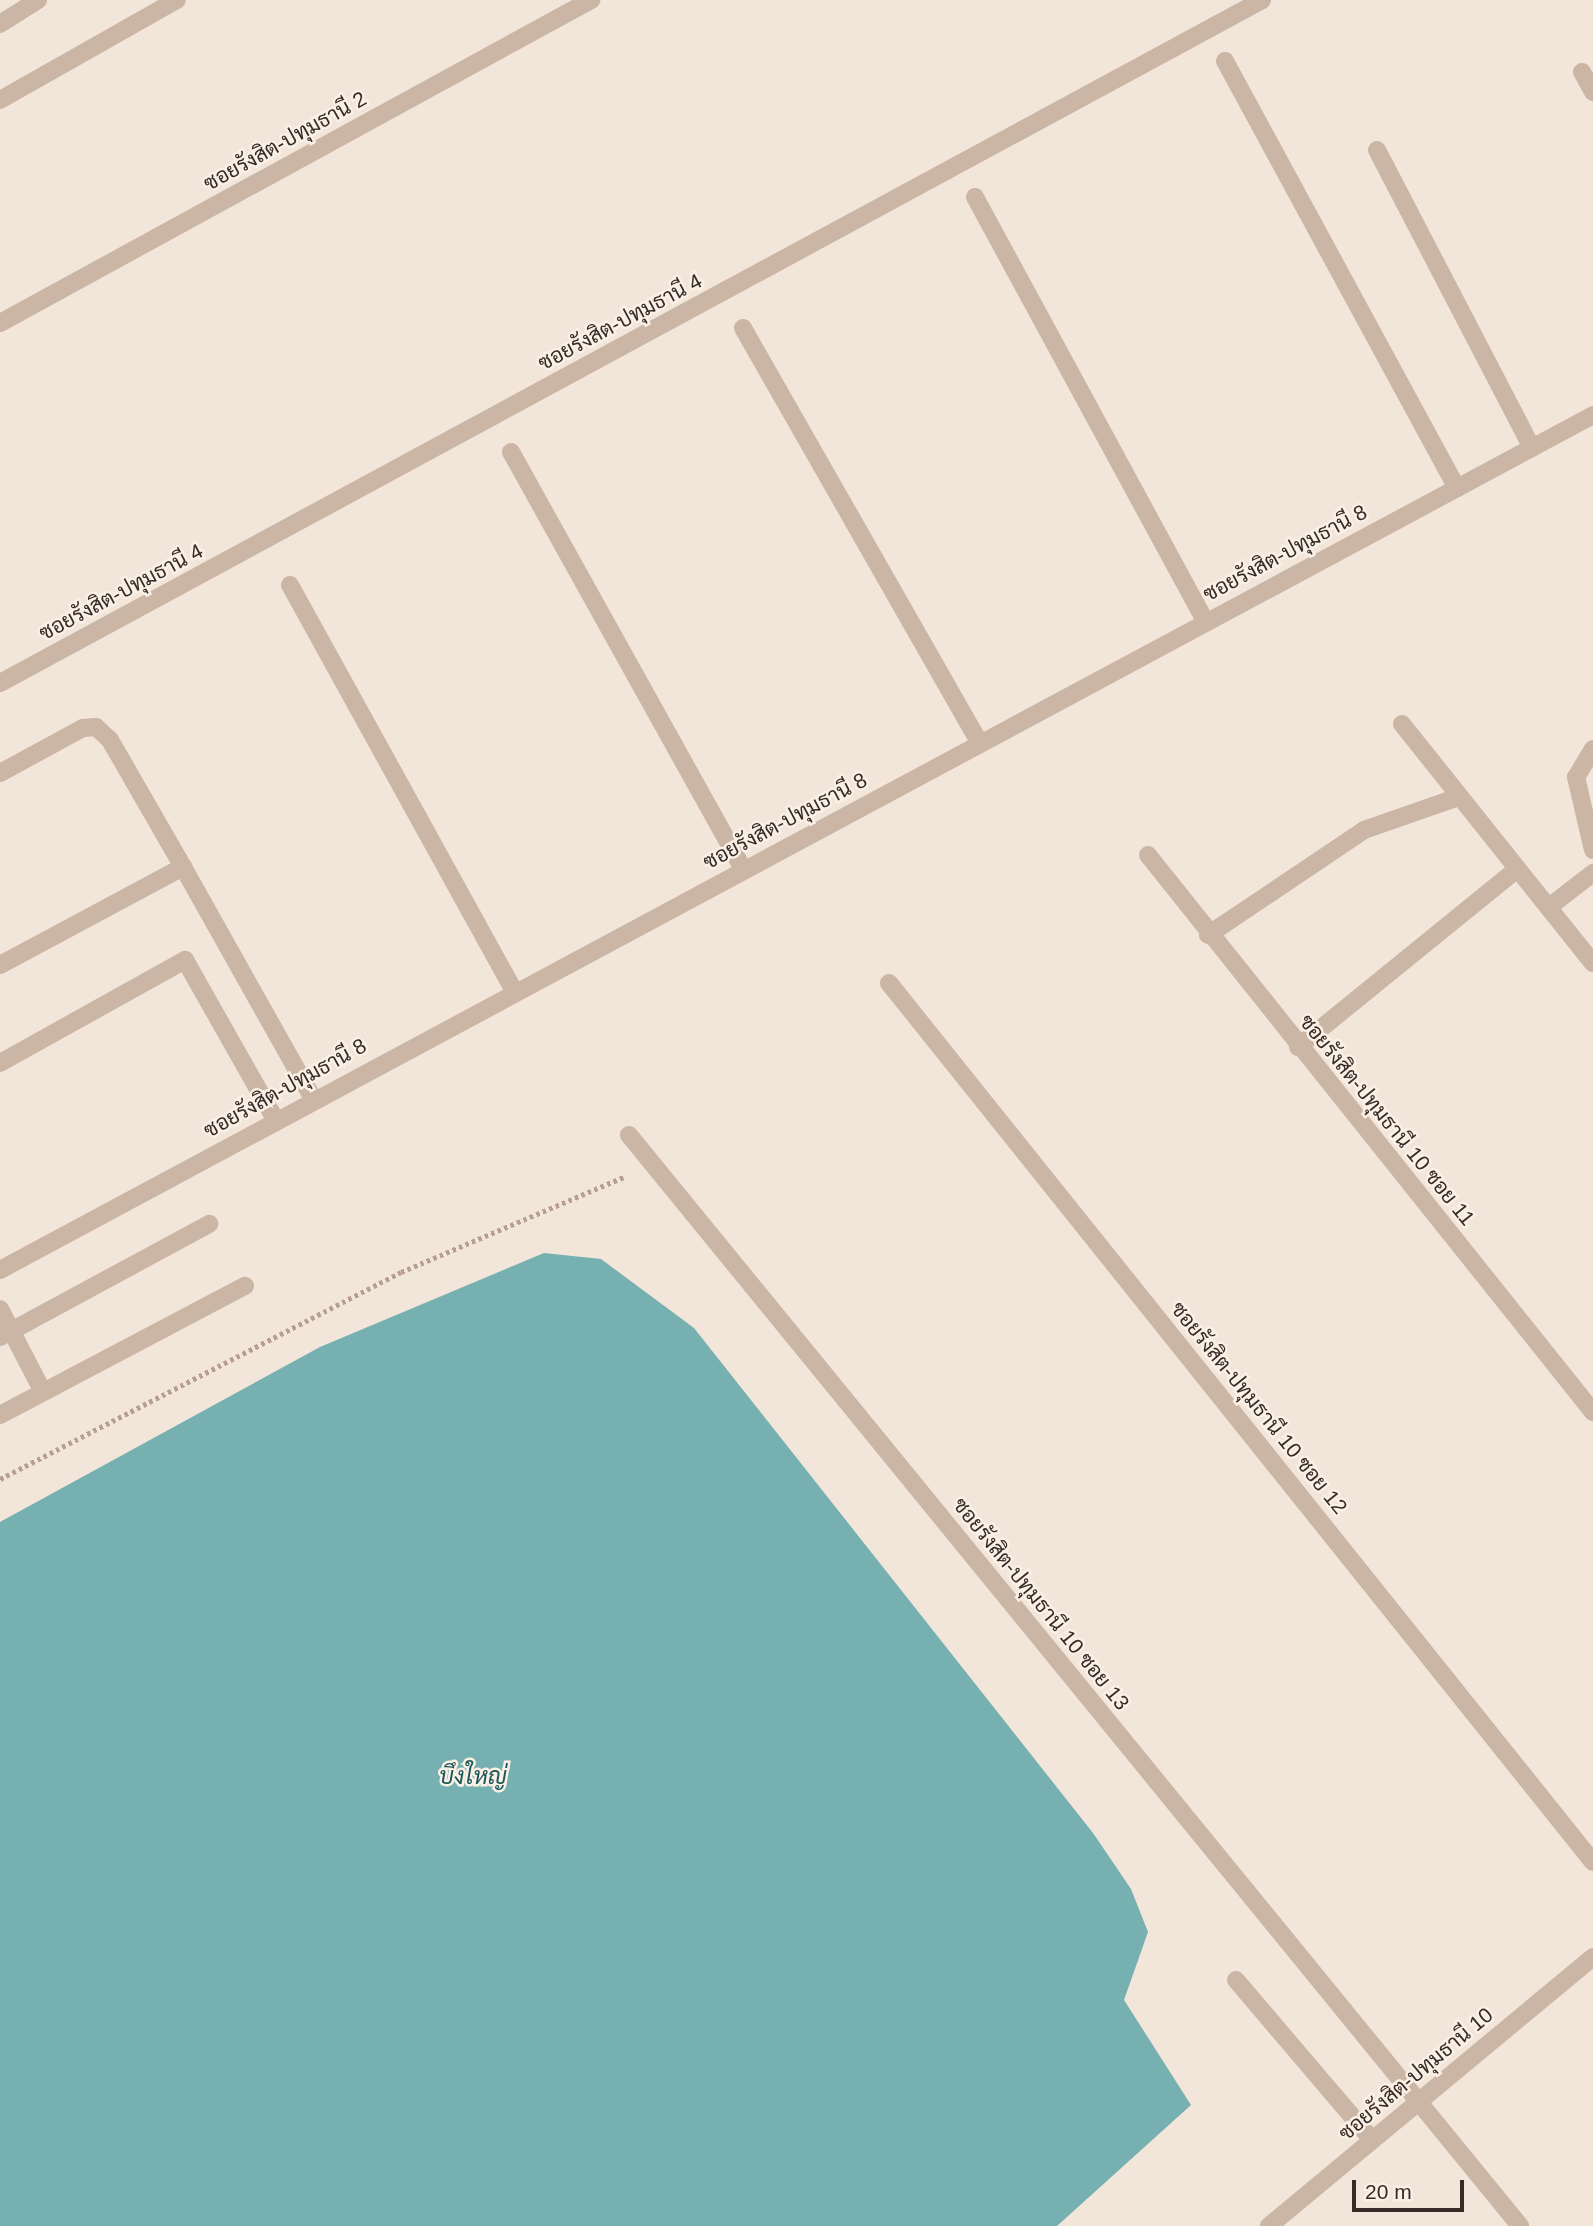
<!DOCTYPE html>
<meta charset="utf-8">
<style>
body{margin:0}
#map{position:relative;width:1593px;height:2226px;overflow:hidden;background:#f2e5d9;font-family:Arial,Sarabun,sans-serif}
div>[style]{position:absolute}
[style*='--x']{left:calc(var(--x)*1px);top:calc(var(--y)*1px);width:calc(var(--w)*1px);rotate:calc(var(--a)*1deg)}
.water>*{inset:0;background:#77b0b0}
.path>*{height:4.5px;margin-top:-2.25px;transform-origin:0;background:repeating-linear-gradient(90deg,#b79e8f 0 3.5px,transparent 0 7px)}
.lane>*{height:18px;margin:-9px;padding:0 9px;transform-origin:9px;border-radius:9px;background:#cbb5a5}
.street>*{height:18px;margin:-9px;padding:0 9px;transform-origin:9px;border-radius:9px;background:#cbb5a5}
span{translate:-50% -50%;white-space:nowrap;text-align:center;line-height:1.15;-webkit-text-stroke:5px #faf0e6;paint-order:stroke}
.street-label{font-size:21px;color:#362b26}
.water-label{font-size:23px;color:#1a5759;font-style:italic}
.scale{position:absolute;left:1352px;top:2180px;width:112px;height:32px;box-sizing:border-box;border:4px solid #362b26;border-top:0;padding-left:9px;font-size:21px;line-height:24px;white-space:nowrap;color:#362b26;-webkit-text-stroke:5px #faf0e6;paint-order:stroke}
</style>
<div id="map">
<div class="water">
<i style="clip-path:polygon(544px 1253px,601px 1259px,694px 1328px,1093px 1833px,1131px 1889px,1148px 1932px,1124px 2000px,1191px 2105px,1057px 2226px,0 2226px,0 1522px,320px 1347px)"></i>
</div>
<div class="path">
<i style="--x:0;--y:1479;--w:451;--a:-27.3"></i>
<i style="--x:401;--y:1272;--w:245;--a:-23.1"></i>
</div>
<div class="lane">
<i style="--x:0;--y:24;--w:45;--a:-32.3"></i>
<i style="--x:0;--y:100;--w:203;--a:-29.5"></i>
<i style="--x:1593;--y:749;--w:33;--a:121"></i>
<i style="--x:1576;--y:777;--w:75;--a:76.9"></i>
<i style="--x:0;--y:773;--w:94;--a:-28.5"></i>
<i style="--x:83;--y:728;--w:13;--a:-4"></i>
<i style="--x:96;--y:727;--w:19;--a:43"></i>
<i style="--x:110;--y:740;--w:146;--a:60.1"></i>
<i style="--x:0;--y:965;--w:208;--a:-28.2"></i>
<i style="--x:183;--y:867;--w:266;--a:60.7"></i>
<i style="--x:0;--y:1063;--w:212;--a:-29.1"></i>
<i style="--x:185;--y:960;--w:183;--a:60.5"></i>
<i style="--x:0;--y:1309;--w:93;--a:62.6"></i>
<i style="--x:0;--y:1337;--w:238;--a:-28.4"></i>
<i style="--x:0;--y:1415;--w:277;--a:-27.8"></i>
<i style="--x:1236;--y:1980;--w:210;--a:49.6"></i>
</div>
<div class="street">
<i style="--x:1225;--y:61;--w:486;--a:61.5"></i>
<i style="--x:1582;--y:72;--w:23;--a:61"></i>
<i style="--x:1377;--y:150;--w:336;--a:62.5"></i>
<i style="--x:975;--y:197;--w:481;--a:61.5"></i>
<i style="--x:0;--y:323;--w:674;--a:-28.66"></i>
<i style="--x:743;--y:328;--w:476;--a:60.3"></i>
<i style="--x:511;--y:452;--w:477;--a:60.9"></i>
<i style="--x:290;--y:585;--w:463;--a:61.1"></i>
<i style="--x:0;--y:683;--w:1435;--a:-28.42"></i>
<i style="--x:1402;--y:724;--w:306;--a:51.4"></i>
<i style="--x:1148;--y:855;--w:713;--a:51.38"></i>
<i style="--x:1549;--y:907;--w:56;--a:-37.7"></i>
<i style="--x:1208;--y:935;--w:188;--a:-33.9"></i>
<i style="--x:1364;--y:830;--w:101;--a:-19.2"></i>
<i style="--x:889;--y:983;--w:1126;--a:51.31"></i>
<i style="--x:1298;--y:1047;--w:282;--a:-39.1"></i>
<i style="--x:629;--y:1135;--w:1409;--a:50.76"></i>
<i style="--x:0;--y:1270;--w:1808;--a:-28.22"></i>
<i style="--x:1269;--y:2226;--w:421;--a:-39.7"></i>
</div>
<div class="street-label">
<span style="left:285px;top:141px;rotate:-29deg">ซอยรังสิต-ปทุมธานี 2</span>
<span style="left:620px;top:322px;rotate:-28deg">ซอยรังสิต-ปทุมธานี 4</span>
<span style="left:1285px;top:553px;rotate:-28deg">ซอยรังสิต-ปทุมธานี 8</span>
<span style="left:121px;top:592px;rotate:-28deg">ซอยรังสิต-ปทุมธานี 4</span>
<span style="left:785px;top:821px;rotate:-28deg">ซอยรังสิต-ปทุมธานี 8</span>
<span style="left:285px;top:1088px;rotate:-29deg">ซอยรังสิต-ปทุมธานี 8</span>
<span style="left:1387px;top:1120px;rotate:51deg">ซอยรังสิต-ปทุมธานี 10 ซอย 11</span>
<span style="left:1259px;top:1408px;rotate:51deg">ซอยรังสิต-ปทุมธานี 10 ซอย 12</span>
<span style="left:1041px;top:1604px;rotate:51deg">ซอยรังสิต-ปทุมธานี 10 ซอย 13</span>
<span style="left:1416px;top:2074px;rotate:-40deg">ซอยรังสิต-ปทุมธานี 10</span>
</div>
<div class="water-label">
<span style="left:473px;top:1776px">บึงใหญ่</span>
</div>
<div class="scale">20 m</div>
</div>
